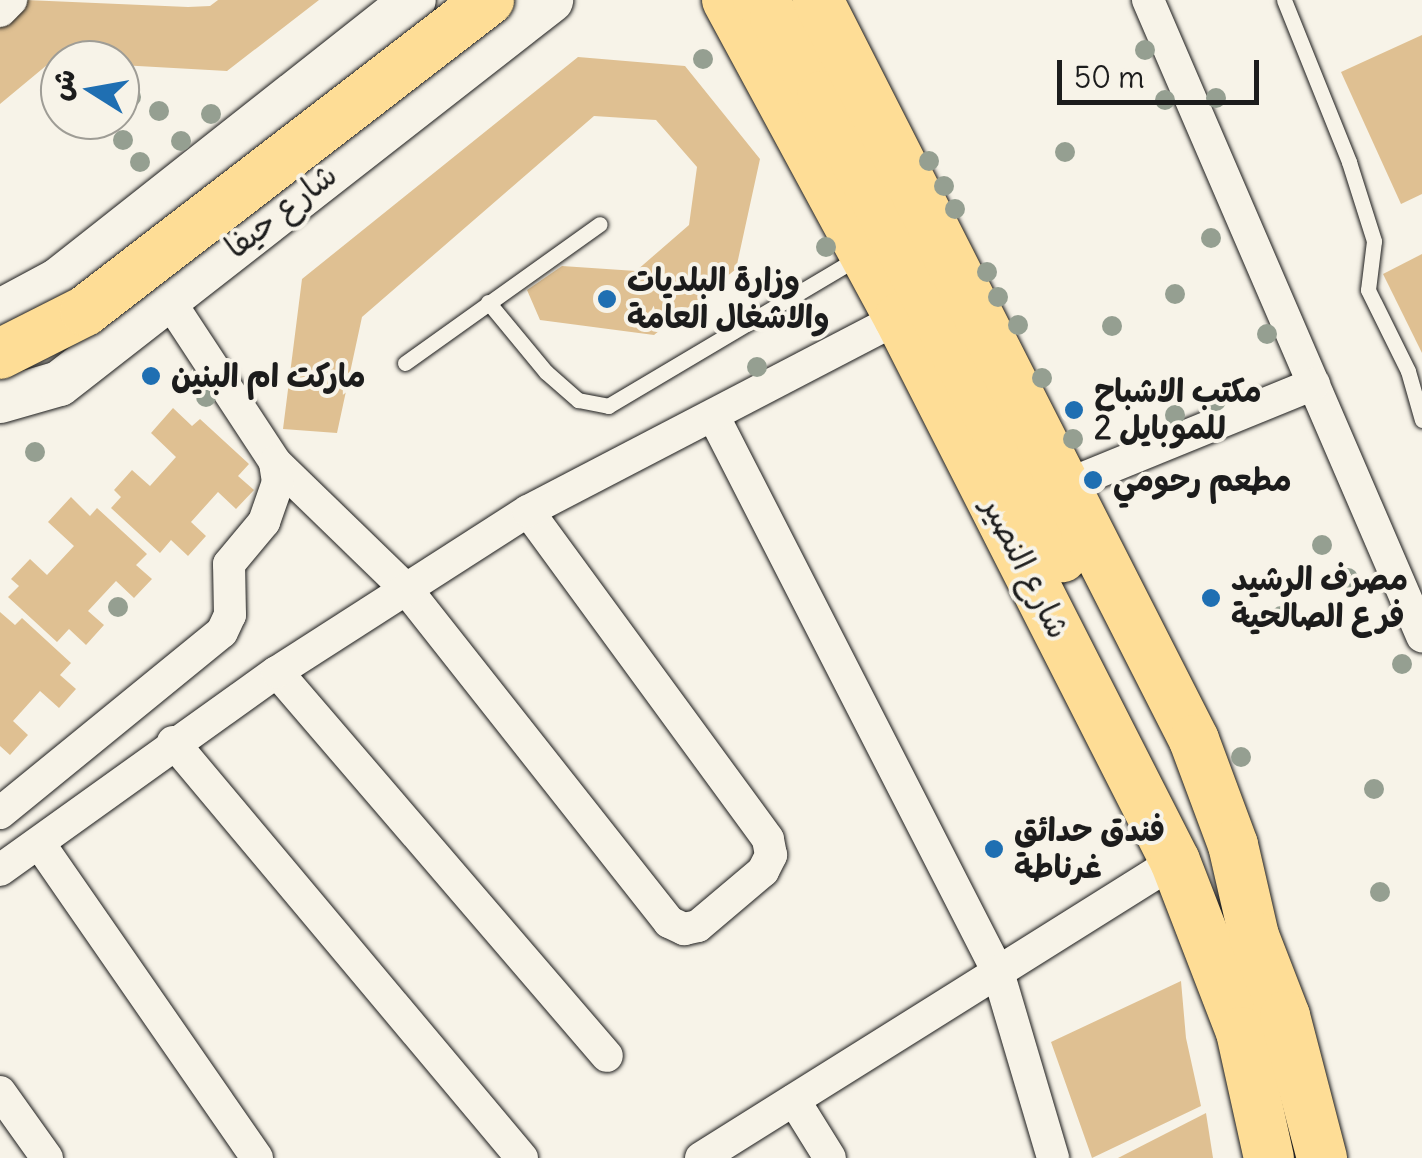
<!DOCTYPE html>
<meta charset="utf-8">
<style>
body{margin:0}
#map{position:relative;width:1422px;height:1158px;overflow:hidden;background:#f7f3e8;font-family:Delius,"Playpen Sans Arabic",sans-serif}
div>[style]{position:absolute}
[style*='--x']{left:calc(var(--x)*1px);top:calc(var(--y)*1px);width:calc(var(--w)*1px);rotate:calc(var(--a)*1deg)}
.building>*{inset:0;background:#dfc092}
.roads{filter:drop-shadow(0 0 2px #1c1c1c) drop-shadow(0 0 2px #1c1c1c)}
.lane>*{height:15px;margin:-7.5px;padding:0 7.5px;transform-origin:7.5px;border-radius:7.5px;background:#f7f3e8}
.street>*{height:32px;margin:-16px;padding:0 16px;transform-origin:16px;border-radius:16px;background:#f7f3e8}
.secondary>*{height:45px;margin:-22.5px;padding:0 22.5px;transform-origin:22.5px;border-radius:22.5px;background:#f7f3e8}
.primary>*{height:50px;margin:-25px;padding:0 25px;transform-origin:25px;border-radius:25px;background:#fedd96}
.bridges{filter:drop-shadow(0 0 2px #1c1c1c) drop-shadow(0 0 2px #1c1c1c)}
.primary-bridge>*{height:50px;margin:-25px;padding:0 25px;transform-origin:25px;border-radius:25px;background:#fedd96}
.trees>*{width:20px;height:20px;margin:-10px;border-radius:50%;background:#959f91}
.dots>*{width:28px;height:28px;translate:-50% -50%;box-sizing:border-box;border:5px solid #f7f3e8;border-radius:50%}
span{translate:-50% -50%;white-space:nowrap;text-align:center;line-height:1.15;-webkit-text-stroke:8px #f7f3e8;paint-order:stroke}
.street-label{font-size:32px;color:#1c1c1c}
.poi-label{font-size:32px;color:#1c1c1c;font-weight:700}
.left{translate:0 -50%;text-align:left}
.north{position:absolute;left:40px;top:40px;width:100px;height:100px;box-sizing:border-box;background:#f7f3e8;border:2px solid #9f9d96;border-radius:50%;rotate:281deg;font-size:28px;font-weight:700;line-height:40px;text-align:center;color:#1c1c1c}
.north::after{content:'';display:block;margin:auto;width:35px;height:45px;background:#1f6fb2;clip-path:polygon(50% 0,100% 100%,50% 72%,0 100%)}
.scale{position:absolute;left:1057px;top:60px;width:202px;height:45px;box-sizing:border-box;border:5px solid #1c1c1c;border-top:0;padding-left:12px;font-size:30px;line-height:35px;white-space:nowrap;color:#1c1c1c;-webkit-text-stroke:8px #f7f3e8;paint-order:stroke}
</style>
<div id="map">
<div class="building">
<i style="clip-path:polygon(26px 0,188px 7px,210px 6px,218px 0,319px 0,227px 71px,120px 65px,120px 60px,53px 60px,0 104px,0 23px)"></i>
<i style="clip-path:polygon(1422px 35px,1422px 194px,1401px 204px,1341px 72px)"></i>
<i style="clip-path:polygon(578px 57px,685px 66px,760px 159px,736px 269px,654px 335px,540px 320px,527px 290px,562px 266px,636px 271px,689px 225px,697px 167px,656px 120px,594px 116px,362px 317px,337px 433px,283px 429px,302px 279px)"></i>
<i style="clip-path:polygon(1422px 254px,1422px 353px,1383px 274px)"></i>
<i style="clip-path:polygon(173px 408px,192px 426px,200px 419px,249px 464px,238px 476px,254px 490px,236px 509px,218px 492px,191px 522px,206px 536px,188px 556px,171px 540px,160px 553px,111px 508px,121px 497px,114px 490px,132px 470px,150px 486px,176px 457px,151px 433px)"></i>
<i style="clip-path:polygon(71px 497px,90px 516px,97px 508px,147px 554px,136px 565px,152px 579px,134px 598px,116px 581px,88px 611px,104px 625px,86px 645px,69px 629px,57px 642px,8px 597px,19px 586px,11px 579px,30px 559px,47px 575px,74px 546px,48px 522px)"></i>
<i style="clip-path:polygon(0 612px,15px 625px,22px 618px,71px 663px,60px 675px,76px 689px,59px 708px,40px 691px,13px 721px,28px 735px,10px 755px,0 746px)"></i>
<i style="clip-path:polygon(1181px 981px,1186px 1038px,1201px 1106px,1092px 1158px,1051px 1042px)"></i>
<i style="clip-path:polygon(1206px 1113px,1213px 1158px,1118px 1158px)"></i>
</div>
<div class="roads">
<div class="lane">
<i style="--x:1284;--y:0;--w:175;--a:68.1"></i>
<i style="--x:1349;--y:162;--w:83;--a:72.4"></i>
<i style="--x:1374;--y:241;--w:49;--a:97"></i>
<i style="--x:1368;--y:290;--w:90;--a:63.7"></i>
<i style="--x:1408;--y:371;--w:51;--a:74.1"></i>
<i style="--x:488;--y:302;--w:91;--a:50.4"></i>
<i style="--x:546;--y:372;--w:43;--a:41.2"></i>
<i style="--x:578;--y:400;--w:31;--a:11"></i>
<i style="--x:608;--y:406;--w:290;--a:-30.7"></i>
<i style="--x:405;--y:363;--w:239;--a:-35.5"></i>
</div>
<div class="street">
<i style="--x:1148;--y:0;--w:693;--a:66.69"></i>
<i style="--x:0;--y:11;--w:16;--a:-45"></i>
<i style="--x:168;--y:299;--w:195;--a:56.7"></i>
<i style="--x:275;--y:462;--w:184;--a:44.1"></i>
<i style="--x:407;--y:590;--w:423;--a:51.7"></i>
<i style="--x:669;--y:922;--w:17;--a:25"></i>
<i style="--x:684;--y:929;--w:14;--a:-12"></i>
<i style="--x:698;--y:926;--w:85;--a:-40.2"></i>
<i style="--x:763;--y:871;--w:18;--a:-63"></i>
<i style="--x:771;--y:855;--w:16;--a:-101"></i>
<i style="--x:768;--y:839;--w:406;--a:-126.2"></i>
<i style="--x:714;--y:417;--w:623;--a:62.9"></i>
<i style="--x:998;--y:972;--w:194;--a:73.5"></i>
<i style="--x:1064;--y:486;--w:270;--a:-22.2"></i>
<i style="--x:277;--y:672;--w:506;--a:49.33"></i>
<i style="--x:173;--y:742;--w:543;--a:50.01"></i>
<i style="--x:0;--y:813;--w:286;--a:-39.2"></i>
<i style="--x:222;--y:632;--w:19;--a:-65"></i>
<i style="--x:230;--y:615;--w:51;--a:-91.1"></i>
<i style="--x:229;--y:564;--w:55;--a:-50.2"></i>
<i style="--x:264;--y:522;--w:42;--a:-70.7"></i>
<i style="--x:278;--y:482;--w:20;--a:-99"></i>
<i style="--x:39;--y:843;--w:383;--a:55.3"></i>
<i style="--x:0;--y:870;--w:340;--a:-35.6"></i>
<i style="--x:277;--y:672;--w:298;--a:-32.7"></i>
<i style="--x:528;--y:511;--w:418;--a:-27.5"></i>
<i style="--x:0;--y:1092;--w:81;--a:54.5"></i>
<i style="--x:794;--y:1100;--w:68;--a:58.2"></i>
<i style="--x:701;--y:1158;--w:559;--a:-32.07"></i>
</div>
<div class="secondary">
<i style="--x:0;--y:311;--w:66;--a:-28.1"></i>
<i style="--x:58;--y:280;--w:452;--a:-38.3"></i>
<i style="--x:0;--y:400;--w:61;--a:-16.1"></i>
<i style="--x:59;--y:383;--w:623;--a:-37.96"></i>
</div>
<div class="primary">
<i style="--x:727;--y:0;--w:362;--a:61.6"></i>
<i style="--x:899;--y:318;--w:609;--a:63.06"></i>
<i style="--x:1175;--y:861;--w:183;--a:68.9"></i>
<i style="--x:1241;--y:1032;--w:129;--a:77.5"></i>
<i style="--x:758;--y:0;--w:25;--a:47"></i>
<i style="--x:775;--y:18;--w:91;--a:58.9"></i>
<i style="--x:822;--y:96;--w:520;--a:62.5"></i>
<i style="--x:818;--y:0;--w:830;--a:63.06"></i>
<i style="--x:1194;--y:740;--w:112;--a:69.6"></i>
<i style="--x:1233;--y:845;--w:93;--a:77"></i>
<i style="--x:1254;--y:936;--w:86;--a:68.8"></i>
<i style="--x:1285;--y:1016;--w:147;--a:75.4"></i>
</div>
</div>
<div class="bridges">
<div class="primary-bridge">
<i style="--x:0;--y:354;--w:95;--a:-26.8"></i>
<i style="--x:85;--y:311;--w:510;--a:-37.59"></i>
</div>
</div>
<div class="trees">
<i style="left:1145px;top:50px"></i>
<i style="left:703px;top:59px"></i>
<i style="left:131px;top:97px"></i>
<i style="left:1216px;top:98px"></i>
<i style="left:1165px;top:100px"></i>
<i style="left:159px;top:111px"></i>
<i style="left:211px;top:114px"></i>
<i style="left:123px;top:140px"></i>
<i style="left:181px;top:141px"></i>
<i style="left:1065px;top:152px"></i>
<i style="left:929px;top:161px"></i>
<i style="left:140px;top:162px"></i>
<i style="left:944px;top:186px"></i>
<i style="left:955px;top:209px"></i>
<i style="left:1211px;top:238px"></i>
<i style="left:826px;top:247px"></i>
<i style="left:987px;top:272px"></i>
<i style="left:1175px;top:294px"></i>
<i style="left:998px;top:297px"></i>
<i style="left:1018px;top:325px"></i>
<i style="left:1112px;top:326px"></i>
<i style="left:1267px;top:334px"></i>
<i style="left:757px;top:367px"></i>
<i style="left:1042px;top:378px"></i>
<i style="left:206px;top:397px"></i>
<i style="left:1216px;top:401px"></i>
<i style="left:1175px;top:415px"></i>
<i style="left:1073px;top:439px"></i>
<i style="left:35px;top:452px"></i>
<i style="left:1322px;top:545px"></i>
<i style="left:1348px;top:578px"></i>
<i style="left:118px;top:607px"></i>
<i style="left:1281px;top:616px"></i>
<i style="left:1402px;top:664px"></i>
<i style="left:1241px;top:757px"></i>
<i style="left:1374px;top:789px"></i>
<i style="left:1380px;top:892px"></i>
</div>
<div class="dots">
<i style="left:607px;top:299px;background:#1f6fb2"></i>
<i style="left:151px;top:376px;background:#1f6fb2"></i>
<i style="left:1074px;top:410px;background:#1f6fb2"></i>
<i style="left:1093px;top:480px;background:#1f6fb2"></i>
<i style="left:1211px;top:598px;background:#1f6fb2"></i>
<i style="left:994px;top:849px;background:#1f6fb2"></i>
</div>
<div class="street-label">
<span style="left:281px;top:211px;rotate:-38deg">شارع حيفا</span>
<span style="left:1026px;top:568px;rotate:63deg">شارع النصیر</span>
</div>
<div class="poi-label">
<span class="left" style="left:627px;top:299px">وزارة البلديات<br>والاشغال العامة</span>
<span class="left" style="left:171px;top:376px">ماركت ام البنين</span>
<span class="left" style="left:1094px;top:410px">مكتب الاشباح<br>2 للموبايل</span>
<span class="left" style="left:1113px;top:480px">مطعم رحومي</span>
<span class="left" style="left:1231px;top:598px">مصرف الرشيد<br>فرع الصالحية</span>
<span class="left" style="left:1014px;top:849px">فندق حدائق<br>غرناطة</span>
</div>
<div class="north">ش</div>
<div class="scale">50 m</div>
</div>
